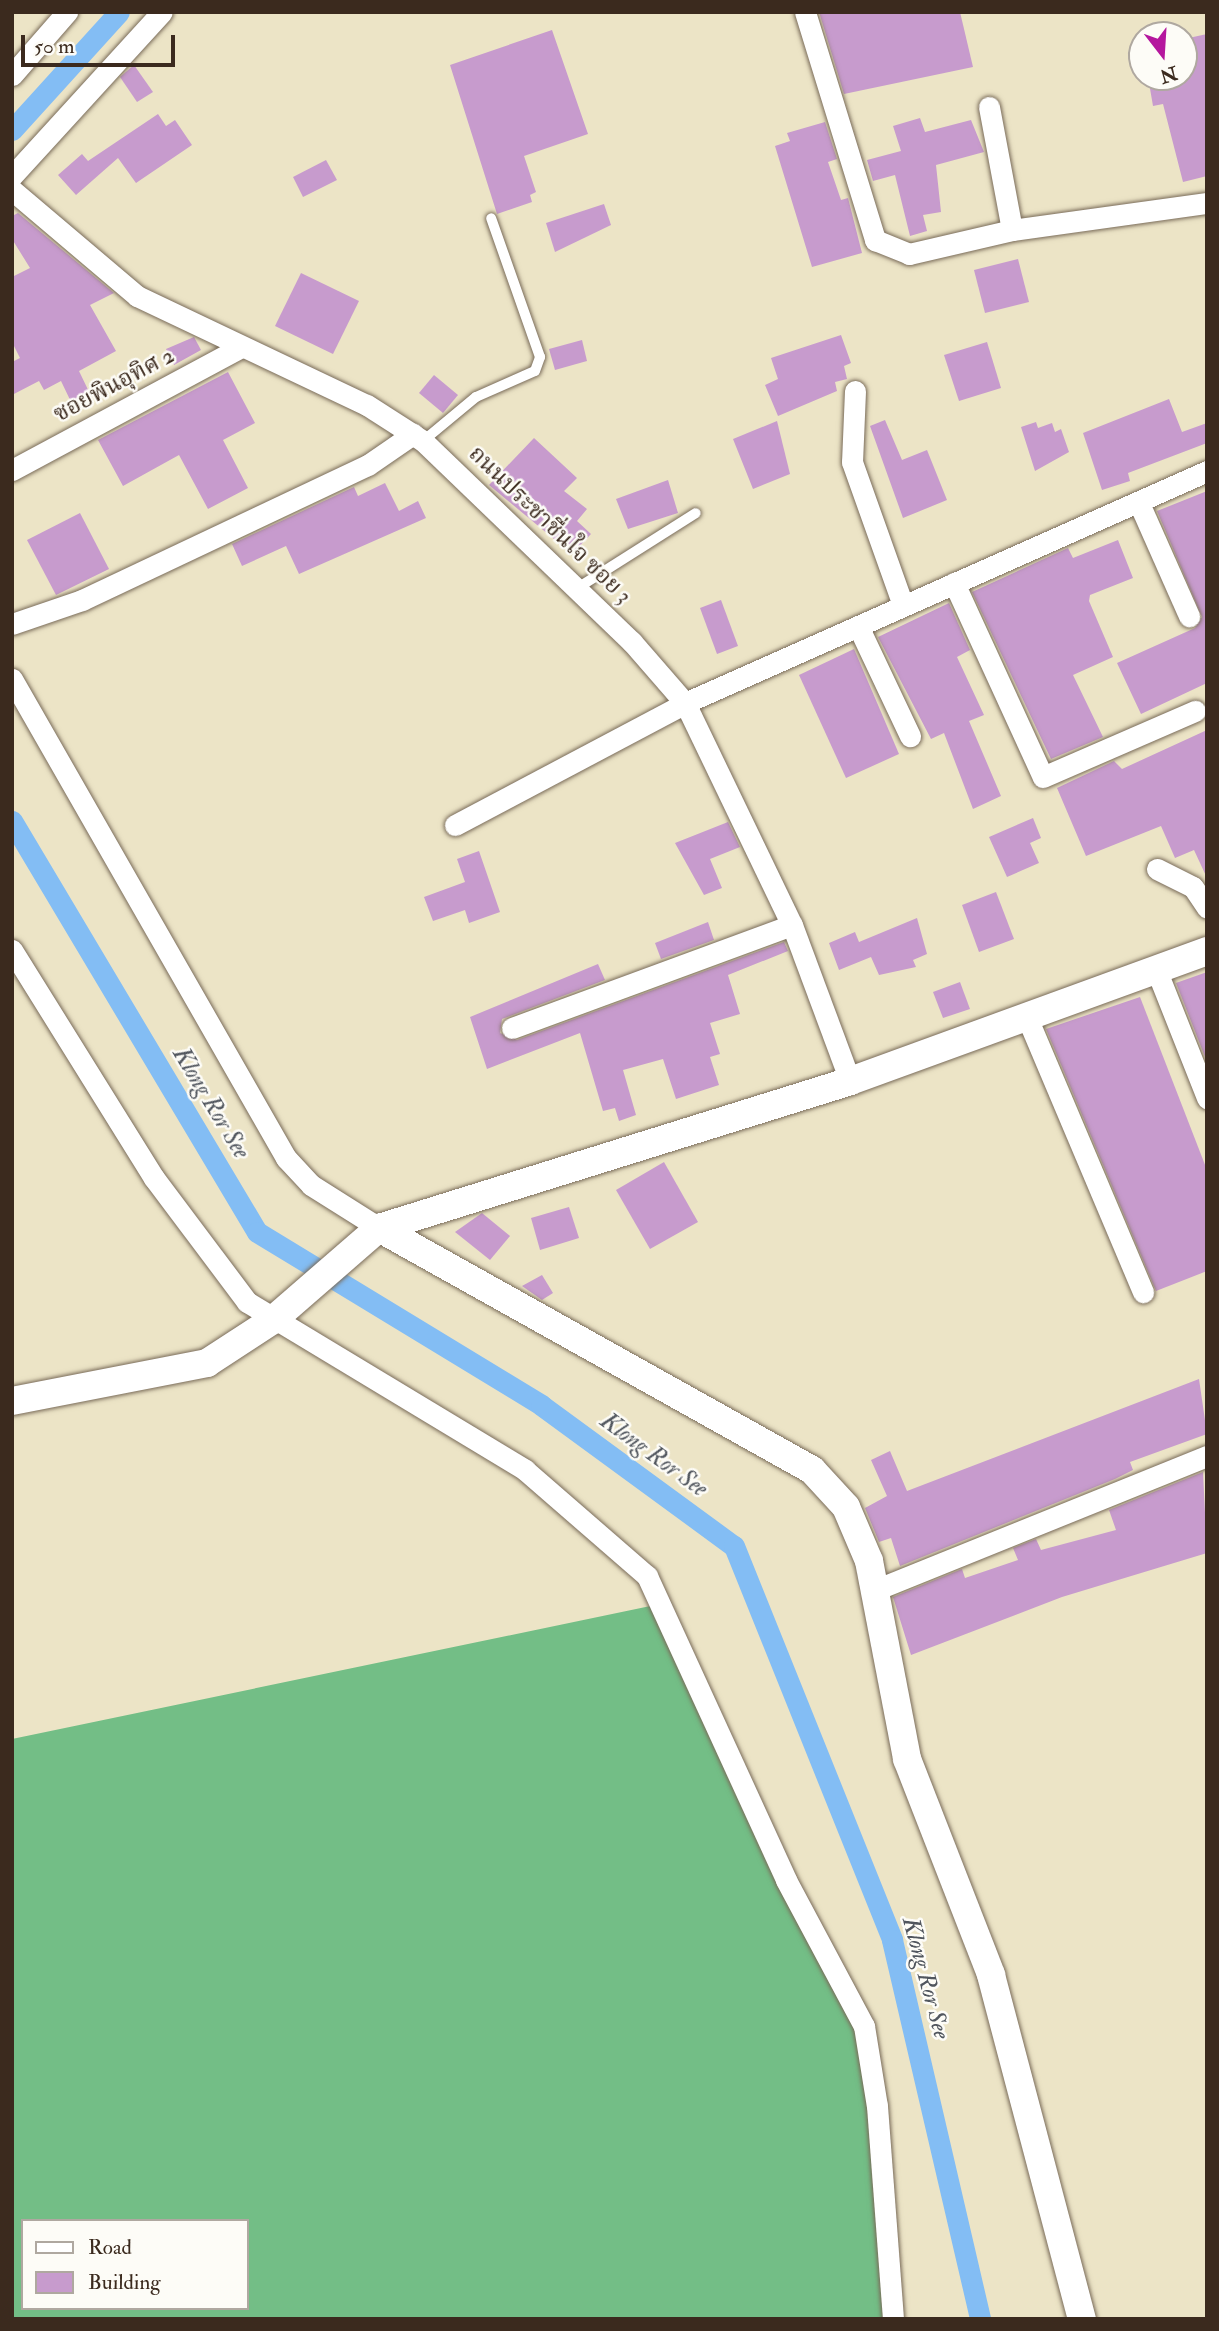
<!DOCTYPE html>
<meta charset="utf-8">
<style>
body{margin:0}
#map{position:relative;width:1219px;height:2331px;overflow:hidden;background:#ece4c6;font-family:"IM FELL Double Pica","Noto Serif Thai",serif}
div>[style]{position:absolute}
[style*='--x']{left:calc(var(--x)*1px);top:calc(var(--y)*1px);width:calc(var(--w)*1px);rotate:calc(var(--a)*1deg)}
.forest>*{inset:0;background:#73be86}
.canal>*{height:21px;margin:-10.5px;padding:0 10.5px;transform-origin:10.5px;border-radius:10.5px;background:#83bdf4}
.building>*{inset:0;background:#c79bcd}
.roads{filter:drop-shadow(0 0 2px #796b59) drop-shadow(0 0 2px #796b59)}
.service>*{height:10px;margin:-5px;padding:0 5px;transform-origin:5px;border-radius:5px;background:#fff}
.minor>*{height:21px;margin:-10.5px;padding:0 10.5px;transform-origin:10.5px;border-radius:10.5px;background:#fff}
.tertiary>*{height:28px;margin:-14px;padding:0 14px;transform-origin:14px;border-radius:14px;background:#fff}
span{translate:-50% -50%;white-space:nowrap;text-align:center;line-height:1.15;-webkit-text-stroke:5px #fdfcf7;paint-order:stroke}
.street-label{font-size:23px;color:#3b2a1e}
.water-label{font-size:24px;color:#51565e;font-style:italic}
.frame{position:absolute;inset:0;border:14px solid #3b2a1e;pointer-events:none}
.legend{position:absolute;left:21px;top:2219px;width:228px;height:91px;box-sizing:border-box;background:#fdfcf7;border:2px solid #afa8a0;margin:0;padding:9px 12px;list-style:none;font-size:21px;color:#3b2a1e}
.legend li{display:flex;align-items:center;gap:14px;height:35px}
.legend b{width:35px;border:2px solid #afa8a0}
.north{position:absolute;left:1128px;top:21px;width:70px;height:70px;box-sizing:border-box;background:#fdfcf7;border:2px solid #afa8a0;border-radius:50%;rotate:163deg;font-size:19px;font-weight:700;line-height:28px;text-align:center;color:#3b2a1e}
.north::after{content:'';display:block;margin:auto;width:24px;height:32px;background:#b5179e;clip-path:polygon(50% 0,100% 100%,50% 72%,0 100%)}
.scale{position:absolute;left:21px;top:35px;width:154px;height:32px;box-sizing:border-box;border:4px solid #3b2a1e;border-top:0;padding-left:9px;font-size:21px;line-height:24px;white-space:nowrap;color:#3b2a1e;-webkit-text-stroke:5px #fdfcf7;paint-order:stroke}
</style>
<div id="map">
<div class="forest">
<i style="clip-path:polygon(evenodd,660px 1604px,873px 2067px,899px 2319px,12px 2319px,12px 1739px,660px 1604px,23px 2221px,247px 2221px,247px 2308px,23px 2308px,23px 2221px)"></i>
</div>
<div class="canal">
<i style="--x:12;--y:130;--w:159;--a:-47.8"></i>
<i style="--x:12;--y:821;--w:478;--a:59.2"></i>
<i style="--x:257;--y:1232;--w:333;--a:31.3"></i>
<i style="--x:541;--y:1405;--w:239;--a:36.2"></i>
<i style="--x:734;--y:1546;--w:424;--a:68.1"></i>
<i style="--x:892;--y:1940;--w:389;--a:76.9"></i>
</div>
<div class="building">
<i style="clip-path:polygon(819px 12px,960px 12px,973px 67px,844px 94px)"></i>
<i style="clip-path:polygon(552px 30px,588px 134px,524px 156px,536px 192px,530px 195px,532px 202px,497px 214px,450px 65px)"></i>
<i style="clip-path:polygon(1207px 34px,1207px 176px,1183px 182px,1163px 104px,1153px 106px,1148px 77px,1184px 77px,1184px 39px)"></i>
<i style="clip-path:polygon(134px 65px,153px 92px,137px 102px,120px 77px)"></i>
<i style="clip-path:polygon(158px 114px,166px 126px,175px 120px,192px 145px,136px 183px,118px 158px,76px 195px,58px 175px,82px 154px,88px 161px)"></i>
<i style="clip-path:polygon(920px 118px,925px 132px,971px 120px,984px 152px,936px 165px,941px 212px,923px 215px,927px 231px,910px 236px,895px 175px,873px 181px,867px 160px,901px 151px,893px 126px)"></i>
<i style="clip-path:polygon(825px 122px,837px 159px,828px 162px,841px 200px,848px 198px,862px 253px,812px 267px,775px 146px,790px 141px,787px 133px)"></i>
<i style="clip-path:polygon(326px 160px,337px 180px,303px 197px,293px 177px)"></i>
<i style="clip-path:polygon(604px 204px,611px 225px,555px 252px,546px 223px)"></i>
<i style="clip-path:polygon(18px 213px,114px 293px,90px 305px,116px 351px,79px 371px,92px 398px,73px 406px,61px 381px,44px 390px,39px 381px,12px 395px,12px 362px,20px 358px,12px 342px,12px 277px,30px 268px,12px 239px,12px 216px)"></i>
<i style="clip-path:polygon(1018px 259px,1029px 302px,985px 313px,974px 270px)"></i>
<i style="clip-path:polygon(301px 273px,359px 301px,333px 354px,275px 326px)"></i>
<i style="clip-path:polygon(841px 335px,851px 363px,844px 366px,847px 379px,835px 382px,837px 391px,778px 416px,765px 385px,778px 379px,771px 358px)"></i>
<i style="clip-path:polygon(194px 337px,201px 350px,174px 365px,166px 349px)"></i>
<i style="clip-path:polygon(582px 340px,587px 361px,555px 370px,549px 349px)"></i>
<i style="clip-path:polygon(987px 342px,1001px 388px,959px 401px,944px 355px)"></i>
<i style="clip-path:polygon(228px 372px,255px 423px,223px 440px,248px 488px,208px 509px,179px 455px,123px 486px,98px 440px)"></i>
<i style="clip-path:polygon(434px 375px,458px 395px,443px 413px,419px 393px)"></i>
<i style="clip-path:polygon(1169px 399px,1182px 432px,1207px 423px,1207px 443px,1128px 473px,1130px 481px,1102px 490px,1083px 433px)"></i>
<i style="clip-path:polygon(885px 420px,902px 460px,927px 450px,947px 500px,903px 518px,870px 426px)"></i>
<i style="clip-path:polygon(777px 421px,790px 474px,753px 489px,733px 439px)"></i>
<i style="clip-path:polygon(1036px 422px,1038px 428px,1052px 423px,1055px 432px,1061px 429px,1069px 452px,1035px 471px,1021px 427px)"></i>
<i style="clip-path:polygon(534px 438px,577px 478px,564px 491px,587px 509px,577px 521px,591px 534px,572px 554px,489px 485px)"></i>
<i style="clip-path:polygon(668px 480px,678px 513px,628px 529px,616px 499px)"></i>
<i style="clip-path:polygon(385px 483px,399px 511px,418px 501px,426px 518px,299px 574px,286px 546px,242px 566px,232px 544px,354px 487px,358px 496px)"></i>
<i style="clip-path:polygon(1207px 491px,1207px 683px,1141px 714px,1117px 663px,1195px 628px,1202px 617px,1157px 511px)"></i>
<i style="clip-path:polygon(80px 513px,109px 569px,56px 595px,27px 540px)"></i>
<i style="clip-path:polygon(1118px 540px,1133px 578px,1090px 595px,1089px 601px,1113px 657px,1073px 675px,1103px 737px,1051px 759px,972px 592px,1068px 548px,1073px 558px)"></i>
<i style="clip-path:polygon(721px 600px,738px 646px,717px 654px,700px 608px)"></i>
<i style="clip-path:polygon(949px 603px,970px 650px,957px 657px,984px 715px,969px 721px,1001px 796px,973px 809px,944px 733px,931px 739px,878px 637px)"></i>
<i style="clip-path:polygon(854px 649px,899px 754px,846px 778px,799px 675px)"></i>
<i style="clip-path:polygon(1207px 730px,1207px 878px,1194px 850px,1175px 858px,1161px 826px,1086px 856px,1057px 788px,1114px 761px,1122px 769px)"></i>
<i style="clip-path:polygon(1033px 818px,1041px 838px,1030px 843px,1039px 863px,1007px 877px,989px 837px)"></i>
<i style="clip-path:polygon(728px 822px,740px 847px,710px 859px,722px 888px,704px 895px,675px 843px)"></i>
<i style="clip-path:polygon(479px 851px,500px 912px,469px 923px,465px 910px,433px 921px,424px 897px,465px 882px,457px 859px)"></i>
<i style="clip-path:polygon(996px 892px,1014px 939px,979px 952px,962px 905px)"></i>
<i style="clip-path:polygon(917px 918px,927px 954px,913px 960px,916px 967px,879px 975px,871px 957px,839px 970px,829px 943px,855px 932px,859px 942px)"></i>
<i style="clip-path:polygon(708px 922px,714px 940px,661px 959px,655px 943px)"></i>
<i style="clip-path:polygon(784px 942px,788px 951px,728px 975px,740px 1014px,710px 1023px,720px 1054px,710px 1057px,719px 1085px,676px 1099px,663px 1059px,623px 1070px,636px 1115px,619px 1121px,615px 1108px,603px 1111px,580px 1033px,487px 1069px,470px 1017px,598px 964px,605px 980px,502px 1019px,500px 1033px,517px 1040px)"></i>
<i style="clip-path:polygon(1207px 972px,1207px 1062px,1176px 983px)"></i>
<i style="clip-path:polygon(960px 982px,970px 1009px,943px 1018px,933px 992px)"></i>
<i style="clip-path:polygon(1140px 997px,1207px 1170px,1207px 1271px,1156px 1291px,1046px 1029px)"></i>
<i style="clip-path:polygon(664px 1162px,698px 1222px,650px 1249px,616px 1190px)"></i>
<i style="clip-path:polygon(569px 1207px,579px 1238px,540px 1250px,531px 1218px)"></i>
<i style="clip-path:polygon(482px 1213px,510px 1236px,490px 1260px,455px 1232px)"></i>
<i style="clip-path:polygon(542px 1275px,553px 1293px,542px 1300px,522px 1286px)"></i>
<i style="clip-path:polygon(1199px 1379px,1207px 1434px,1130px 1462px,1133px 1470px,1115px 1479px,900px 1566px,891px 1538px,879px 1542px,865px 1508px,887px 1496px,871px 1460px,890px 1451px,907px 1491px)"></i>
<i style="clip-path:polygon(1203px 1472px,1207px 1553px,1062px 1597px,911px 1655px,893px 1597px,962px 1569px,965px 1578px,1018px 1560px,1013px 1548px,1036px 1539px,1041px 1550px,1116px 1530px,1109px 1510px)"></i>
</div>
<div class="roads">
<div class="service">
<i style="--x:423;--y:441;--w:69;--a:-39.7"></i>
<i style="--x:476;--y:397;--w:64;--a:-23.8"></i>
<i style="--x:535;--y:371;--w:15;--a:-70"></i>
<i style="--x:540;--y:357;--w:147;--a:-109.4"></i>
<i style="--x:579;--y:587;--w:138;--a:-32.3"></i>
</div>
<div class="minor">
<i style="--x:805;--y:12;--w:239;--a:72.9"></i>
<i style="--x:875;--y:240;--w:37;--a:22"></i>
<i style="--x:909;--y:254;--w:106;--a:-13.1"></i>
<i style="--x:1012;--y:230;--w:197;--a:-7.9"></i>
<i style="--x:12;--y:75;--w:84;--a:-48.9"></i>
<i style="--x:989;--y:107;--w:125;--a:79.4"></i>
<i style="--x:12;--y:176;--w:222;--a:-47.6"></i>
<i style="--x:12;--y:190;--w:164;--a:40.3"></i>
<i style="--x:137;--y:296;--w:255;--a:25.4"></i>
<i style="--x:367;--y:405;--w:67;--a:32.7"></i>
<i style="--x:423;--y:441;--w:290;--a:43.9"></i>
<i style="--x:632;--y:642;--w:81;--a:49"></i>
<i style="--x:685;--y:703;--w:246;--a:64.3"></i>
<i style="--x:792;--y:925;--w:166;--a:69.6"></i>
<i style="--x:855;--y:391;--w:71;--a:92.4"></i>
<i style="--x:852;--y:462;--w:152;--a:70.4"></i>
<i style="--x:12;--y:470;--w:259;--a:-28.2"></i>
<i style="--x:1139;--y:503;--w:124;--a:66.1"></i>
<i style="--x:954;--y:583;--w:213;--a:65.4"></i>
<i style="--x:1043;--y:777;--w:166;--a:-23.5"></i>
<i style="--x:12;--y:624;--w:74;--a:-18.9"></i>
<i style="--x:82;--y:600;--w:316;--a:-25.3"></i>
<i style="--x:368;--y:465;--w:55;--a:-34.6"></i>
<i style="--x:858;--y:626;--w:122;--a:64.7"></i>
<i style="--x:12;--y:679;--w:552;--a:60.23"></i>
<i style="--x:286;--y:1158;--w:37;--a:47"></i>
<i style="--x:311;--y:1185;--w:80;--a:32.3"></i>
<i style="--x:455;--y:825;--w:260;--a:-27.9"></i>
<i style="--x:685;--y:703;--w:571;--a:-23.96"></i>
<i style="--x:1157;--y:869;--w:40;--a:26.6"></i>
<i style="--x:1193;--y:887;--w:25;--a:56"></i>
<i style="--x:12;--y:950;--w:269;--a:58.1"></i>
<i style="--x:154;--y:1178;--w:155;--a:53.1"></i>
<i style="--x:247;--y:1302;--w:325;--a:31.1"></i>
<i style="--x:525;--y:1470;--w:162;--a:41"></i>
<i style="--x:647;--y:1576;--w:334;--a:65.4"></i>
<i style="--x:786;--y:1880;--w:166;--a:61.9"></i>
<i style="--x:864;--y:2026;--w:81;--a:80.8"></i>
<i style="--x:877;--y:2106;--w:214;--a:85.7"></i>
<i style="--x:1156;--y:969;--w:139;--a:68.4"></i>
<i style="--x:1026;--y:1015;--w:301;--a:67.1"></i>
<i style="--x:512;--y:1028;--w:298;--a:-20.2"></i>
<i style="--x:875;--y:1590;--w:358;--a:-22"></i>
</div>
<div class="tertiary">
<i style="--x:379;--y:1228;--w:496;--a:29.2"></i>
<i style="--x:812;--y:1470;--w:50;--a:47.4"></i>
<i style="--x:846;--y:1507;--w:59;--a:66.9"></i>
<i style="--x:869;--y:1561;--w:202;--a:79.1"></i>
<i style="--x:907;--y:1759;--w:232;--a:68.7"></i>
<i style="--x:991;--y:1975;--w:356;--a:75.2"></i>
<i style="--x:12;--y:1401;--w:199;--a:-11"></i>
<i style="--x:207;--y:1363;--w:79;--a:-33.1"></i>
<i style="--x:273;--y:1320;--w:140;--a:-41"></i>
<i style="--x:379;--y:1228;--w:493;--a:-17.3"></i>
<i style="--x:850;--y:1081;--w:380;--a:-20"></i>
</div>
</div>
<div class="street-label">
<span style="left:114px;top:385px;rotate:-28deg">ซอยพินอุทิศ 2</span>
<span style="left:550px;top:525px;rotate:44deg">ถนนประชาชื่นใจ ซอย 3</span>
</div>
<div class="water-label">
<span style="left:211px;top:1103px;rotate:59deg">Klong Ror See</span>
<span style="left:654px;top:1455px;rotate:36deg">Klong Ror See</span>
<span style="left:926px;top:1978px;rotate:75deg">Klong Ror See</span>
</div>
<div class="frame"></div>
<ul class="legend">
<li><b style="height:9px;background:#fff"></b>Road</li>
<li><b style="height:19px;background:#c79bcd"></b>Building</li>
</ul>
<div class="north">N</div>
<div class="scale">50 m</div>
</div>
